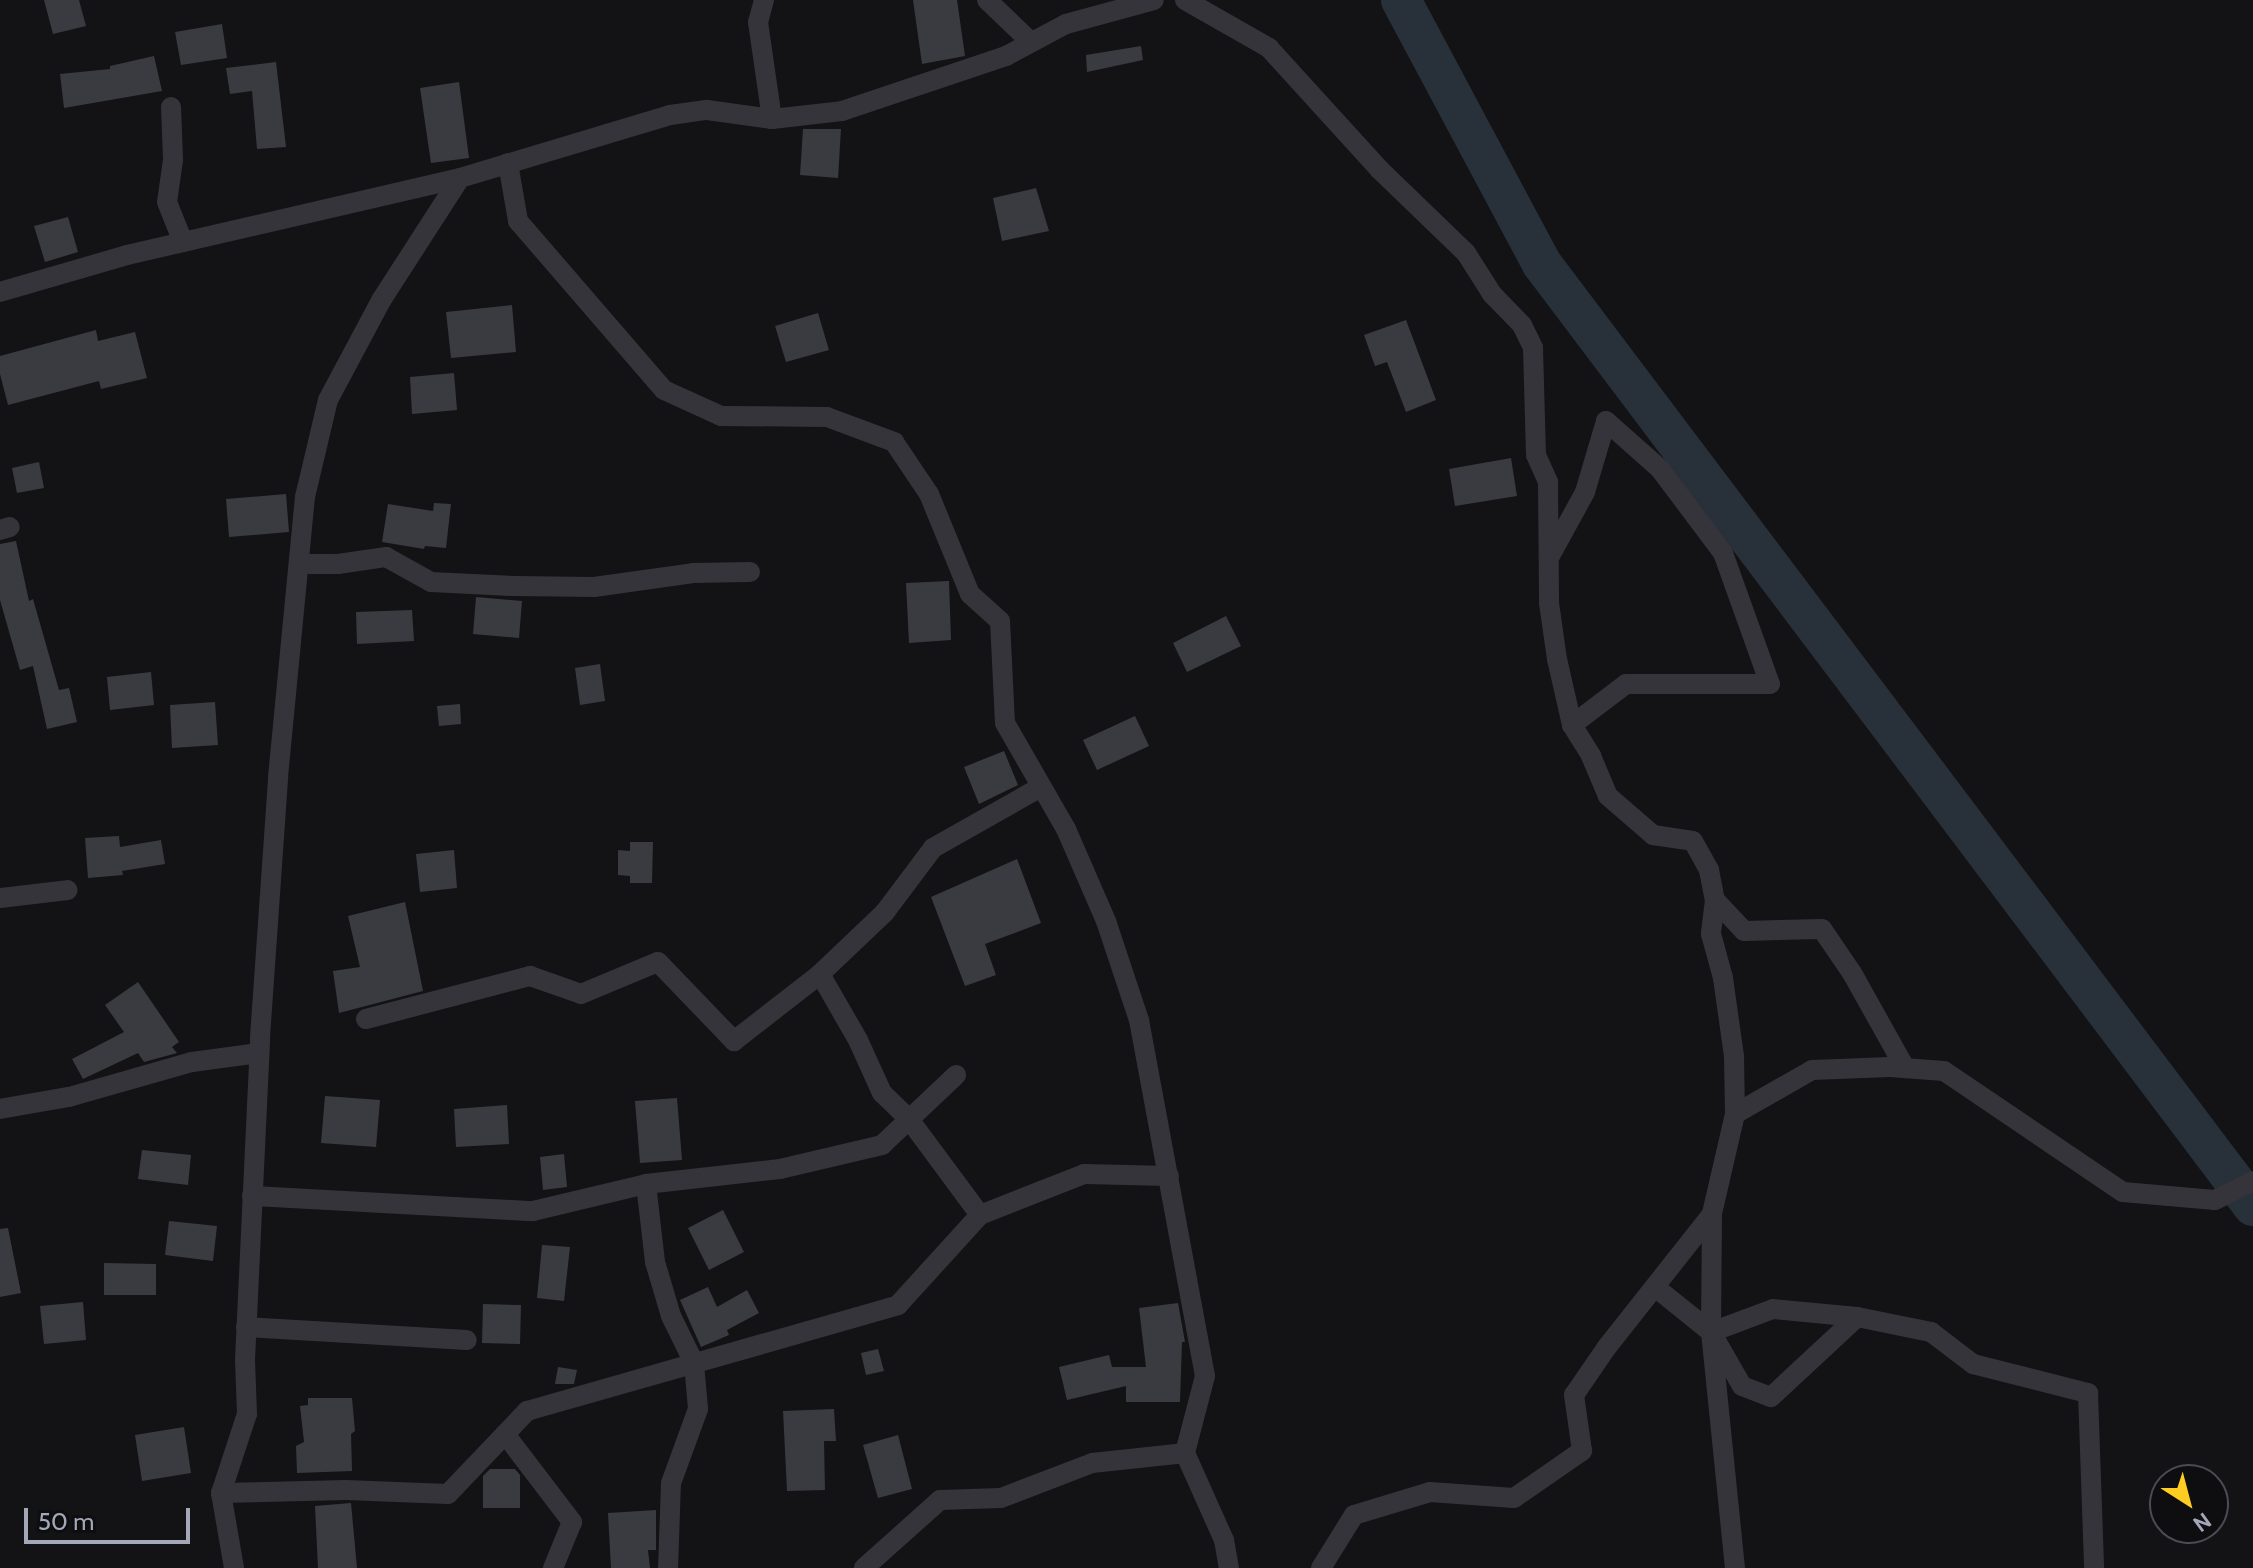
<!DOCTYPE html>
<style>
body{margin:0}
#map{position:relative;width:2253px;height:1568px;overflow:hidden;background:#131315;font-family:Cabin,sans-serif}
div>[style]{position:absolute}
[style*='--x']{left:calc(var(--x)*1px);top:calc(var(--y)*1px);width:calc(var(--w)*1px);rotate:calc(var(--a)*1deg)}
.river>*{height:40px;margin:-20px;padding:0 20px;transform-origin:20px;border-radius:20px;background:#28303a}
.building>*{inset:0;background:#3a3b40}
.minor>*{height:20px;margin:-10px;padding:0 10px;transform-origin:10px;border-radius:10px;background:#34343a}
span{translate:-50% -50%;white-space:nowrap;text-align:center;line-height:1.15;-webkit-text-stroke:6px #0e0e10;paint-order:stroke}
.north{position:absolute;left:2149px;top:1464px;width:80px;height:80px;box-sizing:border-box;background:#0e0e10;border:2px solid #4a4b53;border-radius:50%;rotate:144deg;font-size:22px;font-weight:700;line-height:32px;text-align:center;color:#a3a7b7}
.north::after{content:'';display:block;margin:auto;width:28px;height:36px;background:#ffcc21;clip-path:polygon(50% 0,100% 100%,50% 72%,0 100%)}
.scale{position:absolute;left:24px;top:1508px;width:166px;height:36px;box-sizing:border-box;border:4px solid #a3a7b7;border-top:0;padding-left:10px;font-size:24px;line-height:28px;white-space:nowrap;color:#a3a7b7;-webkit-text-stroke:6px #0e0e10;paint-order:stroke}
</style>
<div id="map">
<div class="river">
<i style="--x:1401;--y:0;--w:299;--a:61.9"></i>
<i style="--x:1542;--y:264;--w:1180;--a:52.96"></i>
</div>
<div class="building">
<i style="clip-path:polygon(44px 0,79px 0,86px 26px,53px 34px)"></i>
<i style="clip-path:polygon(913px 0,957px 0,965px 56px,922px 64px)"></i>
<i style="clip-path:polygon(222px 24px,227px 58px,181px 65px,175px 32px)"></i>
<i style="clip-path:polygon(1141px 46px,1143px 60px,1087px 72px,1086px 55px)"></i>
<i style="clip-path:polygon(154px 56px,162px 91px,64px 108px,60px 74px,110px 69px,110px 66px)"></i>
<i style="clip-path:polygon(276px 62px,286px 147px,257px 149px,252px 91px,230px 94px,226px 68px)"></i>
<i style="clip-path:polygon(459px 82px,469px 158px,431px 163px,420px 88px)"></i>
<i style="clip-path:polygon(803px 129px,841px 129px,838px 178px,800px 175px)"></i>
<i style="clip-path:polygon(1036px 188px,1049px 231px,1002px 241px,993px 198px)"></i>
<i style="clip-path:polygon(68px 217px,78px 252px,45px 262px,34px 226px)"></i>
<i style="clip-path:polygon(512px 305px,516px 352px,451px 358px,446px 312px)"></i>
<i style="clip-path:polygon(818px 313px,829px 350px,786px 362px,775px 326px)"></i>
<i style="clip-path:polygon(1406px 320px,1436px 400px,1406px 412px,1387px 362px,1375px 366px,1364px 335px)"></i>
<i style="clip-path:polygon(96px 330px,98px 341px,135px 332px,147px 378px,101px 389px,99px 381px,8px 405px,0 374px,0 356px)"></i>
<i style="clip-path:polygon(454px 373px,457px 410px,412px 414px,410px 377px)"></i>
<i style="clip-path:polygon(1511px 458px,1517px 496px,1455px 506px,1449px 469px)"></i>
<i style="clip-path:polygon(39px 462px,44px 488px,17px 493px,12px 468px)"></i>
<i style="clip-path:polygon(286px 494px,289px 532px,229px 537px,226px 499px)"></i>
<i style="clip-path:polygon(434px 503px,451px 504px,446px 548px,425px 546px,424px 549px,382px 542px,388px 504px,433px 511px)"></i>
<i style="clip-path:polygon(16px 541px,29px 601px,33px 599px,59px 690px,69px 688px,77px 722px,47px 729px,33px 666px,20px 670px,0 600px,0 544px)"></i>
<i style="clip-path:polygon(949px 581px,951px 640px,909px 643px,906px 583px)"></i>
<i style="clip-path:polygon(476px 597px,522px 601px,519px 638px,473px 634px)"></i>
<i style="clip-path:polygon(412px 610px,414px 641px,357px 644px,356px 612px)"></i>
<i style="clip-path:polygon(1226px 616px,1241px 646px,1187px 672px,1173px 643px)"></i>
<i style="clip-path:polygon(600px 664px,605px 701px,580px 705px,575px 668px)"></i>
<i style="clip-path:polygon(151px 672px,154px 705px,110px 710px,107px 677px)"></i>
<i style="clip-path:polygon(215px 702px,218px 745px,172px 748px,170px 705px)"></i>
<i style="clip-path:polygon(460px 704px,461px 724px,439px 726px,437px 706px)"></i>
<i style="clip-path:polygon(1135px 716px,1149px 746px,1097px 770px,1083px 740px)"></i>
<i style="clip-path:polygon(1004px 751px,1018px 785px,979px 804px,964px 767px)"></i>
<i style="clip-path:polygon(119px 836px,120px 847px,161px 840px,165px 864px,122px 871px,123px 875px,88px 878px,85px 838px)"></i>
<i style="clip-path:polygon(630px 842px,653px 842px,652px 883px,630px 883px,630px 876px,618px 875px,618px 850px,630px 851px)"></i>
<i style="clip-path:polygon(454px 850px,457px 888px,420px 892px,416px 854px)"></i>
<i style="clip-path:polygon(1017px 859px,1041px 923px,985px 944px,996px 975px,965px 986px,931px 897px)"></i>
<i style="clip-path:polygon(405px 902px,423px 991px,339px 1013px,333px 971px,360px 967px,348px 916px)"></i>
<i style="clip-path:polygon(138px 982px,179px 1042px,172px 1047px,177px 1053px,144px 1062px,138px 1053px,83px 1079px,72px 1059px,124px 1032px,105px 1005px)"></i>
<i style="clip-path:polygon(325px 1096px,380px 1100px,376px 1147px,321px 1143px)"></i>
<i style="clip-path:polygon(677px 1098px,682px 1160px,640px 1163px,635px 1101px)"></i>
<i style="clip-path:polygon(507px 1105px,509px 1144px,456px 1147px,454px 1109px)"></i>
<i style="clip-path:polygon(142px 1150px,191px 1155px,188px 1185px,138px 1179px)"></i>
<i style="clip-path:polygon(564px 1154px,567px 1187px,543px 1190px,540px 1157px)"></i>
<i style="clip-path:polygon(723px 1210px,744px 1252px,709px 1270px,688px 1228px)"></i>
<i style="clip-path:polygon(169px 1221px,217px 1226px,213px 1261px,165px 1255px)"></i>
<i style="clip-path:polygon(8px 1228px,21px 1293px,0 1297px,0 1229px)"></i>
<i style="clip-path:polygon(542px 1245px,570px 1247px,564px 1301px,537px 1298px)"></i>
<i style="clip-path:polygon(104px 1263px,156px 1264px,156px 1295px,104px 1295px)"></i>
<i style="clip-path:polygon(708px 1287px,717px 1307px,747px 1290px,759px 1313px,727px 1330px,729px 1335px,701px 1347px,680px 1300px)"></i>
<i style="clip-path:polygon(83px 1302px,86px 1340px,44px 1344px,40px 1306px)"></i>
<i style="clip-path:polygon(1178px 1303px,1185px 1342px,1182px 1342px,1180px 1402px,1126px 1402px,1126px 1386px,1067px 1400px,1059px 1367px,1109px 1355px,1112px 1367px,1146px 1367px,1139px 1308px)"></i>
<i style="clip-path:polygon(483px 1304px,521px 1305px,520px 1344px,482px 1343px)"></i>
<i style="clip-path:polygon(878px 1349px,884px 1371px,866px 1375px,861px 1353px)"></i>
<i style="clip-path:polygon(558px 1367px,577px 1370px,574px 1384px,555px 1384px)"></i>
<i style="clip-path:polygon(308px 1398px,352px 1398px,355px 1431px,351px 1434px,352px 1471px,297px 1473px,296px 1446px,304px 1442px,300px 1406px,308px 1405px)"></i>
<i style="clip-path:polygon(834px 1409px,836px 1441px,824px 1441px,825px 1490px,787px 1491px,783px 1411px)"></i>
<i style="clip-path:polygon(184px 1427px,191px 1473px,142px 1481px,135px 1435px)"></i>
<i style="clip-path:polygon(898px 1435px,912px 1489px,878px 1498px,863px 1445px)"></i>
<i style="clip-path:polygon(490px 1469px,515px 1469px,520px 1475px,520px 1508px,483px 1508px,483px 1476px)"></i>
<i style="clip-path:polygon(351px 1503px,357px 1568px,318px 1568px,315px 1506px)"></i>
<i style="clip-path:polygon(656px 1510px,656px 1550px,648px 1550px,650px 1568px,611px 1568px,608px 1513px)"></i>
</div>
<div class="minor">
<i style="--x:764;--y:0;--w:23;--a:105"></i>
<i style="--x:758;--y:22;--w:98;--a:81.8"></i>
<i style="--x:987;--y:0;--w:61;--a:43.7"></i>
<i style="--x:1185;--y:0;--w:97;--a:29.7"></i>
<i style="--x:1269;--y:48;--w:164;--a:47.7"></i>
<i style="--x:1379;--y:169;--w:121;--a:44"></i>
<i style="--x:1466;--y:253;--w:49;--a:57.6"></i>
<i style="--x:1492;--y:294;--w:43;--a:45.9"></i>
<i style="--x:1522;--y:325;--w:25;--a:64"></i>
<i style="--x:1533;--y:348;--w:107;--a:88.4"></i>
<i style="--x:1536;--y:455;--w:30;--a:66"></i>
<i style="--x:1548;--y:482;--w:121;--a:89.5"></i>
<i style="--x:1549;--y:603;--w:57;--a:81.9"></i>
<i style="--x:1557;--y:659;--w:68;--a:77.2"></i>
<i style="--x:1572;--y:725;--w:36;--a:58"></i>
<i style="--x:1591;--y:756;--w:43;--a:67"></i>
<i style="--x:1608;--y:796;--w:60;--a:40.9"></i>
<i style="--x:1653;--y:835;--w:40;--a:8.5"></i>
<i style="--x:1693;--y:841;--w:33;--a:61"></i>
<i style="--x:1709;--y:870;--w:31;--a:79"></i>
<i style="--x:1715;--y:900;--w:34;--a:97"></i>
<i style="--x:1711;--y:934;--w:46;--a:74.7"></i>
<i style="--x:1723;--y:978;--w:79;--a:82"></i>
<i style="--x:1734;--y:1056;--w:58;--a:89"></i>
<i style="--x:1735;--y:1114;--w:103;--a:103"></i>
<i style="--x:1712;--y:1214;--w:118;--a:90.5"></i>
<i style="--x:1711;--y:1332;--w:237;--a:84.2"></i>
<i style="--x:171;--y:107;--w:53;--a:87.8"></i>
<i style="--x:173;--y:160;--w:42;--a:98.1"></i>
<i style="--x:167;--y:202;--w:43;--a:68.2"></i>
<i style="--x:508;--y:163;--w:59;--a:80.2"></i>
<i style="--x:518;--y:221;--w:223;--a:49.2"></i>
<i style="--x:664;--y:390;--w:63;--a:24.5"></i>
<i style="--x:721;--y:416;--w:106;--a:0.5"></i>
<i style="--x:827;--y:417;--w:72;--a:20.5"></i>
<i style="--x:894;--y:442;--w:63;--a:56.1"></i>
<i style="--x:929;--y:494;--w:108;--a:67.7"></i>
<i style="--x:970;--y:594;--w:40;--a:42"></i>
<i style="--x:1000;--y:621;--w:102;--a:87.2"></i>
<i style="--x:1005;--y:723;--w:122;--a:60.1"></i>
<i style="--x:1066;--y:829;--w:100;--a:66.5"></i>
<i style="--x:1106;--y:921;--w:104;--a:71.6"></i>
<i style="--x:1139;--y:1020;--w:362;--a:79.5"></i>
<i style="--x:1205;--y:1376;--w:80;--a:104.6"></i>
<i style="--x:1185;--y:1453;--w:95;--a:65.9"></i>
<i style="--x:1224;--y:1540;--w:28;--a:80"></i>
<i style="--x:0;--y:292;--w:132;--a:-16.2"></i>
<i style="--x:127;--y:255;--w:342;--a:-13"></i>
<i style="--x:460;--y:178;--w:219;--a:-16.7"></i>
<i style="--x:670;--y:115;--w:37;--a:-8"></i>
<i style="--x:707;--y:110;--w:66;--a:7.9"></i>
<i style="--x:772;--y:119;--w:70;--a:-6.5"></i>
<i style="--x:842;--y:111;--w:173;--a:-18.5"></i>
<i style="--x:1006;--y:56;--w:68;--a:-28.1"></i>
<i style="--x:1066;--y:24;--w:91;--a:-15.3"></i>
<i style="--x:0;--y:530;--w:10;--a:-17"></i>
<i style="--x:1550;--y:556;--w:73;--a:-61.3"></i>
<i style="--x:1585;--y:492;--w:74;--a:-73.5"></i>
<i style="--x:1606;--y:421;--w:72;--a:41.6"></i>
<i style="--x:1660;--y:469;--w:105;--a:53.1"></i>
<i style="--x:1723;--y:553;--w:139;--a:70.3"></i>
<i style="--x:1770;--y:684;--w:144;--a:180"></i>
<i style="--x:1626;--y:684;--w:68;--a:142.8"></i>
<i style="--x:299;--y:564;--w:39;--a:0"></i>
<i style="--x:338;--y:564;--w:49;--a:-8.3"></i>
<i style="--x:386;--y:557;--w:51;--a:29.1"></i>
<i style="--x:431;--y:582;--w:83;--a:2.8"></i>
<i style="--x:514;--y:586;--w:80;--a:0.7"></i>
<i style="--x:594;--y:587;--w:100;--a:-8"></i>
<i style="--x:693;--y:573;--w:57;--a:-1"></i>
<i style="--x:0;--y:898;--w:68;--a:-6.7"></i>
<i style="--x:1715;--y:900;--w:42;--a:46.9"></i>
<i style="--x:1744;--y:931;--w:78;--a:-1.5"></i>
<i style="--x:1822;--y:929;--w:53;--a:55.7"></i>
<i style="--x:1852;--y:973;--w:109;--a:60.8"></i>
<i style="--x:366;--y:1019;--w:170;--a:-14.7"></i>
<i style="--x:530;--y:976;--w:54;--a:19.4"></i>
<i style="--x:581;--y:994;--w:83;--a:-22.6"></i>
<i style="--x:658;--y:962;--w:110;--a:46.1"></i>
<i style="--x:734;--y:1041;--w:109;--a:-37.9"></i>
<i style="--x:0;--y:1109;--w:70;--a:-9.9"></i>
<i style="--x:69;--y:1097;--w:128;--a:-15.9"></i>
<i style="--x:192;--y:1062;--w:68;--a:-7.7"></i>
<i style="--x:1735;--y:1114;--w:89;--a:-29.7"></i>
<i style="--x:1812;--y:1070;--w:78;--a:-2.2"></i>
<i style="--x:1890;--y:1067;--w:54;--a:4.2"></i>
<i style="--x:1944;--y:1071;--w:216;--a:34.1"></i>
<i style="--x:2123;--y:1192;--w:92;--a:5"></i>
<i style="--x:2215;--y:1200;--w:42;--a:-26.6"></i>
<i style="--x:646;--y:1184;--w:79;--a:83.4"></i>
<i style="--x:655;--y:1262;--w:56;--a:73.5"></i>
<i style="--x:671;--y:1316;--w:52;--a:63.9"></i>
<i style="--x:694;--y:1363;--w:46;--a:85"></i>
<i style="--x:698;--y:1409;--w:79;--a:110"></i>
<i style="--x:671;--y:1483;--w:85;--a:92"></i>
<i style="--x:252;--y:1196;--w:281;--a:3.1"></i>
<i style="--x:533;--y:1211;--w:116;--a:-13.4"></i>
<i style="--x:646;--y:1184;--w:135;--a:-6.4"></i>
<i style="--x:780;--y:1169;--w:105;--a:-13.2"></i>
<i style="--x:882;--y:1145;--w:102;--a:-43.4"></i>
<i style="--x:980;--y:1215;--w:119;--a:-126.5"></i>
<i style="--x:909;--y:1119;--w:37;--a:-136"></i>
<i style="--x:882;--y:1093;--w:58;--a:-114.4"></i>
<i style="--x:858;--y:1040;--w:76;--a:-119.9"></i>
<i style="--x:820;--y:974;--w:90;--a:-43.6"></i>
<i style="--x:885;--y:912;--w:80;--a:-53.1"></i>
<i style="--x:933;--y:848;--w:124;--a:-29.5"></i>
<i style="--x:1655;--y:1287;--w:72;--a:38.8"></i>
<i style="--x:1711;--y:1332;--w:62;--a:60.1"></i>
<i style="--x:1742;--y:1386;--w:31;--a:21"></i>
<i style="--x:1771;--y:1397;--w:117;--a:-42.9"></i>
<i style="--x:1857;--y:1317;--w:84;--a:-174.6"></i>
<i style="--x:1773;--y:1309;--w:66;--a:159.6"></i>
<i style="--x:1857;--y:1317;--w:76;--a:11.5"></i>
<i style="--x:1931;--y:1332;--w:53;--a:37.3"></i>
<i style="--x:1973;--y:1364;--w:119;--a:14.2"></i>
<i style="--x:2088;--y:1393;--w:175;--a:88"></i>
<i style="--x:246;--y:1327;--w:221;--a:3.4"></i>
<i style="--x:505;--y:1434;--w:111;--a:52.7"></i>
<i style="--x:572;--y:1522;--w:50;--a:112.4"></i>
<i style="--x:221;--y:1493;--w:125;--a:-1.4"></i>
<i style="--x:346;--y:1490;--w:102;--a:2.2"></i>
<i style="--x:448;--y:1494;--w:115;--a:-46.4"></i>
<i style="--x:527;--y:1411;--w:386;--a:-15.9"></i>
<i style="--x:898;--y:1305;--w:122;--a:-47.7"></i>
<i style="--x:980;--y:1215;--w:112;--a:-21.5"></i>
<i style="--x:1084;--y:1174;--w:85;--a:1.3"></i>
<i style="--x:234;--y:1568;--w:76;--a:-99.8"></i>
<i style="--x:221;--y:1493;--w:83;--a:-71.8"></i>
<i style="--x:247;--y:1414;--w:54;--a:-92.1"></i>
<i style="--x:245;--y:1360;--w:323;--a:-87.3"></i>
<i style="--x:260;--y:1037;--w:261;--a:-86"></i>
<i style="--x:278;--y:777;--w:281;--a:-84.5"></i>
<i style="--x:305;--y:497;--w:100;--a:-76.7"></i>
<i style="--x:328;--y:400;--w:115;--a:-61.9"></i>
<i style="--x:382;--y:299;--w:144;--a:-57.2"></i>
<i style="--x:864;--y:1568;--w:102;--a:-41.8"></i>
<i style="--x:940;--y:1500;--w:61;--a:-1.9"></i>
<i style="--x:1001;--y:1498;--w:97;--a:-21"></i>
<i style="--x:1092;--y:1463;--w:94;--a:-6.1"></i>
<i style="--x:1321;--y:1568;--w:62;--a:-58.1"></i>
<i style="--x:1354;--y:1515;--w:79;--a:-16.8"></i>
<i style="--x:1430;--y:1492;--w:84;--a:4.1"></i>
<i style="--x:1514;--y:1498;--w:83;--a:-34.7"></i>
<i style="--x:1582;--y:1451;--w:57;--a:-98.1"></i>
<i style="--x:1574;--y:1395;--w:58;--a:-55.5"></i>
<i style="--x:1607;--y:1347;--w:169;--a:-51.7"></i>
</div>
<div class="north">N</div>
<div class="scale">50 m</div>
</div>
